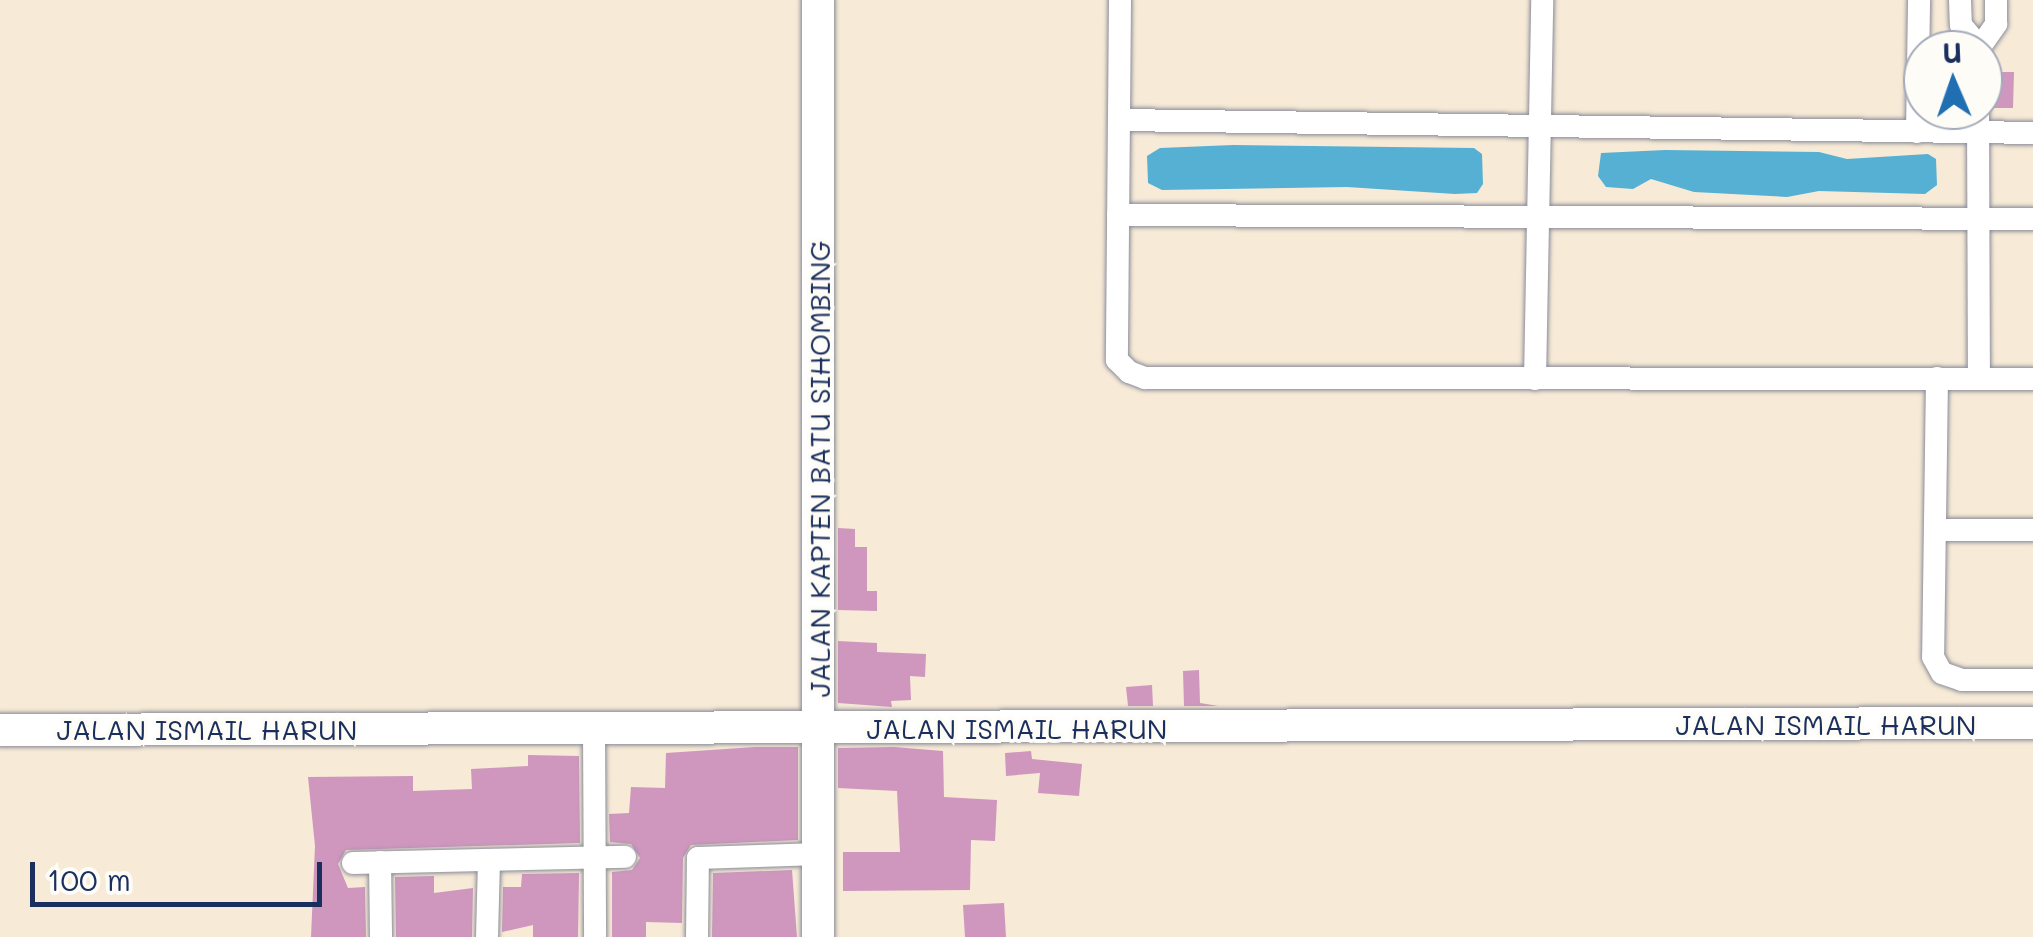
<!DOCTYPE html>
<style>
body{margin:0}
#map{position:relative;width:2033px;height:937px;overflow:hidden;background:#f7ead6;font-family:Mali,sans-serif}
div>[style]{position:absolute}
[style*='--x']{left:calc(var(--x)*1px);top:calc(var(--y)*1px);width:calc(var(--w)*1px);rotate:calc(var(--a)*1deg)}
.water>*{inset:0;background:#55b0d3}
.building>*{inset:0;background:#cf97be}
.roads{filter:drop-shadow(0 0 2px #898c9a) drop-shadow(0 0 2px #898c9a)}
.street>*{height:22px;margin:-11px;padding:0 11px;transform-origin:11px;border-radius:11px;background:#fff}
.secondary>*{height:32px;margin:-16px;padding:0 16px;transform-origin:16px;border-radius:16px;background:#fff}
span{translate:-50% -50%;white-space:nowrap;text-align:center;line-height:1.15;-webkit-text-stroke:8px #fdfcf7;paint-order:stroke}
.street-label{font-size:28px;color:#1b2f5e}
.north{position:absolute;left:1903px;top:30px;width:100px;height:100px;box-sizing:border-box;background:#fdfcf7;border:2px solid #a3aaba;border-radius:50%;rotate:358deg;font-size:28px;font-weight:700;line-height:40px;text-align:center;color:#1b2f5e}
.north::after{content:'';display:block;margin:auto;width:35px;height:45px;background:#1f6fb2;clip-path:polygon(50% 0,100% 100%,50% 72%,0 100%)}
.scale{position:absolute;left:30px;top:862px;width:292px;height:45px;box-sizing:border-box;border:5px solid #1b2f5e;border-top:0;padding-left:12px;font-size:30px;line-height:35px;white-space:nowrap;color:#1b2f5e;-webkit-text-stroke:8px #fdfcf7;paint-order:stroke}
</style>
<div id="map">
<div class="water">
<i style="clip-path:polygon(1233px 145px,1474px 148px,1482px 154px,1483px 184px,1477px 193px,1455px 194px,1347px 187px,1162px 190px,1148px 183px,1147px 156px,1160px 148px)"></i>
<i style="clip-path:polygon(1665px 150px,1819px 152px,1847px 159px,1928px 154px,1936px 159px,1937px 185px,1925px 194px,1819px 191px,1787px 197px,1694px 192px,1651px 179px,1633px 189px,1606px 187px,1598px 176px,1601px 153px)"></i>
</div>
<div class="building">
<i style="clip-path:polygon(1983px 72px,2014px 72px,2013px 108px,1992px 108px,1983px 96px)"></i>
<i style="clip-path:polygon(838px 528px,855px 529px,855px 547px,867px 547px,867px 591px,877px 591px,877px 611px,838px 610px)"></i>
<i style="clip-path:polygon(838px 641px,877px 643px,877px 652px,926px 654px,925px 677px,910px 676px,911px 700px,891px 701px,892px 707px,838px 703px)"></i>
<i style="clip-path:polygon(1199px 670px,1200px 703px,1218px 706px,1184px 706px,1183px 671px)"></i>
<i style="clip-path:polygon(1152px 685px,1153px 706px,1128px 706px,1126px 687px)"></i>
<i style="clip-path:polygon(755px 747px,798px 747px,798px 840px,691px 845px,683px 858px,682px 923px,646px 922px,646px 937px,612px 937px,612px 872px,632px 870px,640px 858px,631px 844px,610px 842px,609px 814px,629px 813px,631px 787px,665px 788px,666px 753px)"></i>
<i style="clip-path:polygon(894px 747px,943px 751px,944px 797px,997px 800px,995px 841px,971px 840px,970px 890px,843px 891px,843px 852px,900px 852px,897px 791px,838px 788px,838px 748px)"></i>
<i style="clip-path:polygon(1031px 751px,1032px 759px,1082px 764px,1079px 796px,1038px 793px,1040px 773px,1006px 776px,1005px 753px)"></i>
<i style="clip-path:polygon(528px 755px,579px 756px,580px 843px,346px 850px,338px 864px,348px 888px,365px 887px,366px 937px,311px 937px,315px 846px,308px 777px,413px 776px,413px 791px,472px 789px,471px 769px,528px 766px)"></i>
<i style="clip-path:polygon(792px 870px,797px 937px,712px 937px,713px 873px)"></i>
<i style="clip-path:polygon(579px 873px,578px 937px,533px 937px,533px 925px,502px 932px,503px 887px,521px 887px,522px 874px)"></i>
<i style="clip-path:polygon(434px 876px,434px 893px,473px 888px,472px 937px,396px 937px,395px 877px)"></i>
<i style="clip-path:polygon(1004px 903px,1006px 937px,965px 937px,963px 905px)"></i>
</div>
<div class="roads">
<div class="street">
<i style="--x:1120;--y:0;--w:360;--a:90.5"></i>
<i style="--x:1117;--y:360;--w:17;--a:45"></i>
<i style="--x:1129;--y:372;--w:17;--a:21"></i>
<i style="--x:1145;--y:378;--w:888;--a:0.06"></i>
<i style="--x:1960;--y:0;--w:25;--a:88"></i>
<i style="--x:1961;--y:25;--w:26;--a:50"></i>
<i style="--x:1978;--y:50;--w:32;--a:-55"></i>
<i style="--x:1996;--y:24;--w:24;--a:-90"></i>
<i style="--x:1978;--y:110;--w:269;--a:89.8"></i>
<i style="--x:1119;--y:120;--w:914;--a:0.81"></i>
<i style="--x:1917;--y:132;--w:132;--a:-89.1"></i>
<i style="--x:1118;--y:215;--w:915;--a:0.25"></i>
<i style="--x:1937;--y:378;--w:279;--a:90.8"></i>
<i style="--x:1933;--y:657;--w:18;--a:61"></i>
<i style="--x:1942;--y:673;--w:21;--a:19"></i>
<i style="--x:1962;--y:680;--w:71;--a:0"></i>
<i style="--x:1535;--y:379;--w:379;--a:-88.9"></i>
<i style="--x:1936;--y:530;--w:97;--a:0"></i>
<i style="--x:594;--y:729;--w:208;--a:89.7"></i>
<i style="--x:380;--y:862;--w:75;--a:89.2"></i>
<i style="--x:353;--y:863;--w:272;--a:-1.3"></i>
<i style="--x:487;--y:937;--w:77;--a:-88.5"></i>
<i style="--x:697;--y:937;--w:79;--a:-89.3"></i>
<i style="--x:698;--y:858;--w:121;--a:-1.9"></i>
</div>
<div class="secondary">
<i style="--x:818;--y:0;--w:937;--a:90"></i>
<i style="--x:0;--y:730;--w:2033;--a:-0.2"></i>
</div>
</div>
<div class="street-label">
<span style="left:819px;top:469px;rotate:-90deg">JALAN KAPTEN BATU SIHOMBING</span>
<span style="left:1826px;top:724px">JALAN ISMAIL HARUN</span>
<span style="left:1017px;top:728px">JALAN ISMAIL HARUN</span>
<span style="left:207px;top:729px">JALAN ISMAIL HARUN</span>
</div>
<div class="north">U</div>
<div class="scale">100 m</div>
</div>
